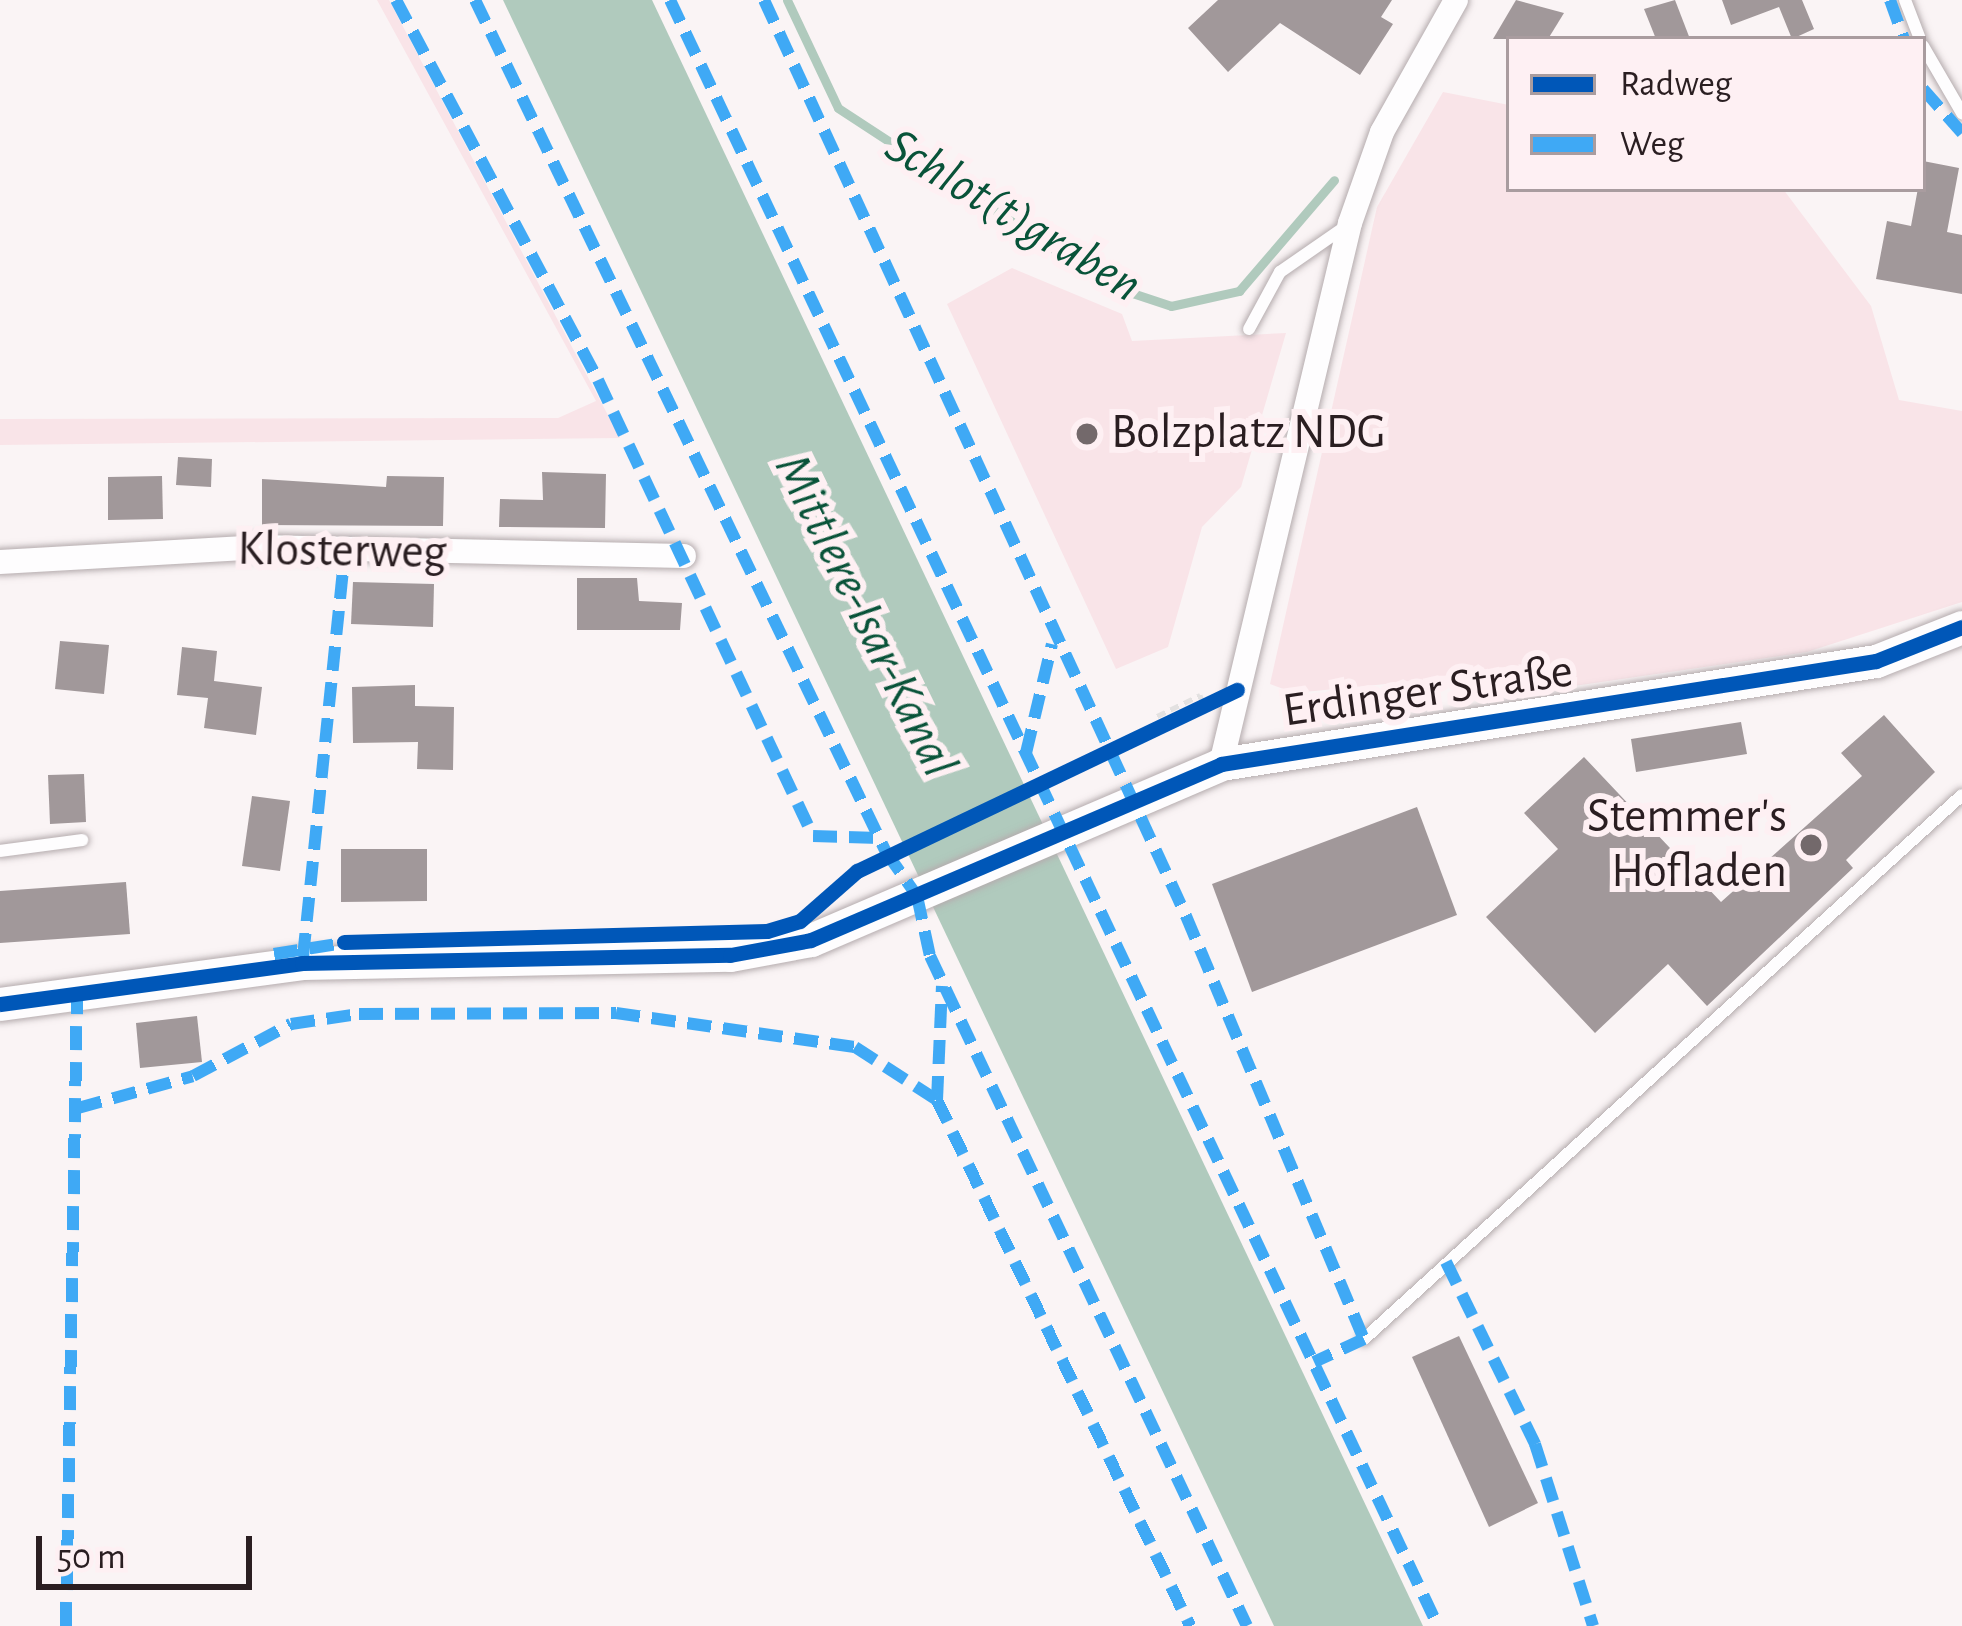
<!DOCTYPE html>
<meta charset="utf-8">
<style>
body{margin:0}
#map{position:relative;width:1962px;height:1626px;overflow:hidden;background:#faf4f5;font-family:"Alegreya Sans",sans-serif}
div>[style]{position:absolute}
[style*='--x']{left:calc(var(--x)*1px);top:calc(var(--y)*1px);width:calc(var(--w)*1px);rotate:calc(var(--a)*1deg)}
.green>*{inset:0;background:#f9e4e8}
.water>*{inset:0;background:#b0cabd}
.stream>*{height:9px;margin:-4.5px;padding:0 4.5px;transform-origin:4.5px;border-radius:4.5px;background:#b0cabd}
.building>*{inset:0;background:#a1989a}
.path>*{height:4.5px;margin-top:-2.25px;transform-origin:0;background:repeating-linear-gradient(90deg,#e3e1e1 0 9px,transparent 0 15px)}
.roads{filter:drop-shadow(0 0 3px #b5acae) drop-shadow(0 0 3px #b5acae)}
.lane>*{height:12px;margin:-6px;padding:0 6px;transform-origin:6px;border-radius:6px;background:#fefdfe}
.street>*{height:24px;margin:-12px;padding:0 12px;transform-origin:12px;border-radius:12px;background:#fefdfe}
.secondary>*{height:33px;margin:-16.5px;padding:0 16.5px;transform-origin:16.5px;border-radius:16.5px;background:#fefdfe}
.quiet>*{height:12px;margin-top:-6px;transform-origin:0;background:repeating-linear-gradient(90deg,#3fa9f5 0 24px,transparent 0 36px)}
.cycleway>*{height:15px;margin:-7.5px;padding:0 7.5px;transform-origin:7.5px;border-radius:7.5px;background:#0057b8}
.dots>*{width:33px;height:33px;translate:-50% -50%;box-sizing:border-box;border:6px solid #fef0f3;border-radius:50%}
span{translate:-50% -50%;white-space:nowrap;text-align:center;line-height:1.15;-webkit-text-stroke:12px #fef0f3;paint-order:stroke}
.poi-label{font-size:48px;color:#2a1e21}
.left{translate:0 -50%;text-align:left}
.right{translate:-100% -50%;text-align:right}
.street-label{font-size:48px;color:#2a1e21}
.water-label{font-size:51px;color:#095339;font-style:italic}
.legend{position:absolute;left:1506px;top:36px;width:420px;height:156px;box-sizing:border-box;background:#fef0f3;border:3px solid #a99c9f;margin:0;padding:15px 21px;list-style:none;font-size:36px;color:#2a1e21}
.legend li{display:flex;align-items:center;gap:24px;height:60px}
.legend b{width:60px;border:3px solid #a99c9f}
.scale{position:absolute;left:36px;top:1536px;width:216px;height:54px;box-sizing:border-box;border:6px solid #2a1e21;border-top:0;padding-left:15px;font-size:36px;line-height:42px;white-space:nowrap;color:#2a1e21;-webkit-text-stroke:9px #fef0f3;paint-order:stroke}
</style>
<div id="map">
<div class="green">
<i style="clip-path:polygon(377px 0,389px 0,620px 438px,0 445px,0 419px,558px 418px,596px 401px)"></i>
<i style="clip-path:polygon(1443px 92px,1509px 105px,1509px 189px,1783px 189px,1871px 306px,1899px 400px,1962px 411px,1962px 602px,1807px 652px,1574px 686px,1529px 670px,1294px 693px,1270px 684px,1377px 207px)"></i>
<i style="clip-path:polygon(1012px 268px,1122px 314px,1132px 341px,1286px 333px,1241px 487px,1202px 527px,1168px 647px,1116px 669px,947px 304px)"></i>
</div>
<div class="water">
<i style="clip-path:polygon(503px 0,652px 0,1423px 1626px,1274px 1626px)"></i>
</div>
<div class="stream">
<i style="--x:787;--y:0;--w:119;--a:64.7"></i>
<i style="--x:838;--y:108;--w:323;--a:33.2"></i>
<i style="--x:1108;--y:285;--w:66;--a:18.4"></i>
<i style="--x:1171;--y:306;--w:70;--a:-12.4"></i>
<i style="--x:1239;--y:291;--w:146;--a:-49.4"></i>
</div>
<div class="building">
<i style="clip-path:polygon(1218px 0,1392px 0,1381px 17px,1393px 24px,1360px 75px,1280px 23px,1228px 72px,1188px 28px)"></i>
<i style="clip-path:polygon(1516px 0,1564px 13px,1548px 39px,1493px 39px)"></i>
<i style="clip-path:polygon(1675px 0,1690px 39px,1656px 39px,1644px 9px)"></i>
<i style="clip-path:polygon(1722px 0,1802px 0,1814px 29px,1792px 39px,1779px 7px,1731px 25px)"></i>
<i style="clip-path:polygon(1923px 161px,1959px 168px,1947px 232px,1962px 235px,1962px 294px,1876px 279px,1887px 221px,1911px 226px)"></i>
<i style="clip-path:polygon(178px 457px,212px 459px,211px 487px,176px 485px)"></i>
<i style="clip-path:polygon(542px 472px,606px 474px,605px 528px,499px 527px,500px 499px,543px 500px)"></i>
<i style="clip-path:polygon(162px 476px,163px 519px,108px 520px,108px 477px)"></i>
<i style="clip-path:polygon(387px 476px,444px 477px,443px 526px,262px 525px,262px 479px,386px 487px)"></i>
<i style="clip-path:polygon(577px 578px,637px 578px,639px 601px,682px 603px,680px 630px,577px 630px)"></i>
<i style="clip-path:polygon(353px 582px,434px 584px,433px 627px,351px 624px)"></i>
<i style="clip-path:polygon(60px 641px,109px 645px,104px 694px,55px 689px)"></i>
<i style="clip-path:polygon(182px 647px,217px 651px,214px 681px,262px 687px,256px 735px,204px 728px,208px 698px,177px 695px)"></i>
<i style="clip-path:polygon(415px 685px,415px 706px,454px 707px,453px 770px,417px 769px,418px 742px,353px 743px,352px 687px)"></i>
<i style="clip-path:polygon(1884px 715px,1935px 772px,1846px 860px,1853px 868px,1707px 1006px,1668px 964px,1595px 1033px,1486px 917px,1558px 849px,1524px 813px,1584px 757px,1721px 902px,1862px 776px,1841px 753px)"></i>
<i style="clip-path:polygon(1741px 722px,1747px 754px,1636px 772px,1631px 739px)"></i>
<i style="clip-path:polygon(84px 774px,86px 822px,50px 824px,48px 775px)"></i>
<i style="clip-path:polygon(252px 796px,290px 801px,280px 871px,242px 866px)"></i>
<i style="clip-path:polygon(1417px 807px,1457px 915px,1252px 992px,1212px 884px)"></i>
<i style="clip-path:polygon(341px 849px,427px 849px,427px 901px,341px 902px)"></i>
<i style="clip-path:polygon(126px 882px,130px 934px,0 943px,0 891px)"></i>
<i style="clip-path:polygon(197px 1016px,202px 1062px,140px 1068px,136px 1023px)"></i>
<i style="clip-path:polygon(1459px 1336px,1538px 1503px,1489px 1527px,1412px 1357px)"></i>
</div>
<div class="path">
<i style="--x:1157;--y:716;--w:48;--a:-26"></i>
<i style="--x:1200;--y:695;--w:13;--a:67"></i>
</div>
<div class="roads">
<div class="lane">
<i style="--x:1905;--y:0;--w:42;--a:69"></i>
<i style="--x:1923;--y:46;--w:78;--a:59.8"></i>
<i style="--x:1249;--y:329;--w:65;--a:-61.5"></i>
<i style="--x:1280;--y:272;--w:84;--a:-34.8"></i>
<i style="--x:0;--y:851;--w:83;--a:-7.6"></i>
<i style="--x:1364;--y:1339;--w:808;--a:-42.29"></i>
</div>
<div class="street">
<i style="--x:0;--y:562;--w:258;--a:-3.3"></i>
<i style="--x:258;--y:547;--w:426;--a:1.2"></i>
<i style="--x:1221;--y:764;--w:556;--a:-76.59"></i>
<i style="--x:1350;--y:223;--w:96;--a:-70.6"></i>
<i style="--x:1382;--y:132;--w:151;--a:-60.7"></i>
</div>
<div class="secondary">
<i style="--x:0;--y:1004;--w:305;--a:-7.7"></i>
<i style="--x:302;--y:963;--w:428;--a:-1.1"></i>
<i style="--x:730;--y:955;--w:82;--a:-10.5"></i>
<i style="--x:811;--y:940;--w:446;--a:-23.2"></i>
<i style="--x:1221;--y:764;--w:663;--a:-8.94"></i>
<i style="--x:1876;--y:661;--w:92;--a:-21.6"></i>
</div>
</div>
<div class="quiet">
<i style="--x:396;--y:0;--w:430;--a:62"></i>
<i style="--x:598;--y:380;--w:504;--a:64.76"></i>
<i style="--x:813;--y:836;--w:66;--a:1.7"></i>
<i style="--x:475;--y:0;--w:946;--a:64.25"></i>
<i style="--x:886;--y:852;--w:54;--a:54.8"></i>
<i style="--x:917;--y:896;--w:61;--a:77.8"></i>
<i style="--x:930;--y:956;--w:741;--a:64.68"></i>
<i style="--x:670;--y:0;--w:1798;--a:64.72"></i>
<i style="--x:764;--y:0;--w:1009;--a:65.26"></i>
<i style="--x:1186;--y:916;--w:459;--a:67.2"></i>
<i style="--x:1364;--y:1339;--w:55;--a:155.3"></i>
<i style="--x:1890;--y:0;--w:41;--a:70.3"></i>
<i style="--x:1923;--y:89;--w:59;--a:48.4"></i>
<i style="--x:1026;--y:753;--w:112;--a:-76.6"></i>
<i style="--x:274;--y:954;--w:77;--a:-9"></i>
<i style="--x:303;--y:957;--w:411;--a:-84.1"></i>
<i style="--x:937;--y:1100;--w:114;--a:-87.5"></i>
<i style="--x:78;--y:1108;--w:119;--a:-15.5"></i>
<i style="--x:193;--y:1076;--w:111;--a:-28"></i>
<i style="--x:291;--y:1024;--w:69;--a:-8.4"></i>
<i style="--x:359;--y:1014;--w:257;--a:-0.2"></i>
<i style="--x:616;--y:1013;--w:241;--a:8.1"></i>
<i style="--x:855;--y:1047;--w:98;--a:32.9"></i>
<i style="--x:937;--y:1100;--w:584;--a:64.31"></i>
<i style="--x:1446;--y:1262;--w:203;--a:63.9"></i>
<i style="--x:1535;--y:1444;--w:191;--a:72.3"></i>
<i style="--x:66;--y:1626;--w:632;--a:-89"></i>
</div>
<div class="cycleway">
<i style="--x:344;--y:942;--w:423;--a:-1.5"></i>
<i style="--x:767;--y:931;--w:34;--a:-17"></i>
<i style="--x:800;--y:921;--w:76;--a:-41.3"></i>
<i style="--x:857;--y:871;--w:421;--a:-25.5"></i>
<i style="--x:0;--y:1004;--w:305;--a:-7.7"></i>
<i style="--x:302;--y:963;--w:428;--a:-1.1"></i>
<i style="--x:730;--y:955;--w:82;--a:-10.5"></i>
<i style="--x:811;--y:940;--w:446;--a:-23.2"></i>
<i style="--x:1221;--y:764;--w:663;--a:-8.94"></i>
<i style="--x:1876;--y:661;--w:92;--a:-21.6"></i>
</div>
<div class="dots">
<i style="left:1087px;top:434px;background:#73696b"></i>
<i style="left:1811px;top:845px;background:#73696b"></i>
</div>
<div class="poi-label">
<span class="left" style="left:1111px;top:434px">Bolzplatz NDG</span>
<span class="right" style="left:1787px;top:845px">Stemmer's<br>Hofladen</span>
</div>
<div class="street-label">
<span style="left:342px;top:552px;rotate:1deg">Klosterweg</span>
<span style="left:1428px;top:692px;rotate:-8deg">Erdinger Straße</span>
</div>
<div class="water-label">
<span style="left:1013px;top:216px;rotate:31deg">Schlot(t)graben</span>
<span style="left:865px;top:616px;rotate:64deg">Mittlere-Isar-Kanal</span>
</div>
<ul class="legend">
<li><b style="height:15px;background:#0057b8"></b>Radweg</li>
<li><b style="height:15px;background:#3fa9f5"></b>Weg</li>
</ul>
<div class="scale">50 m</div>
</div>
